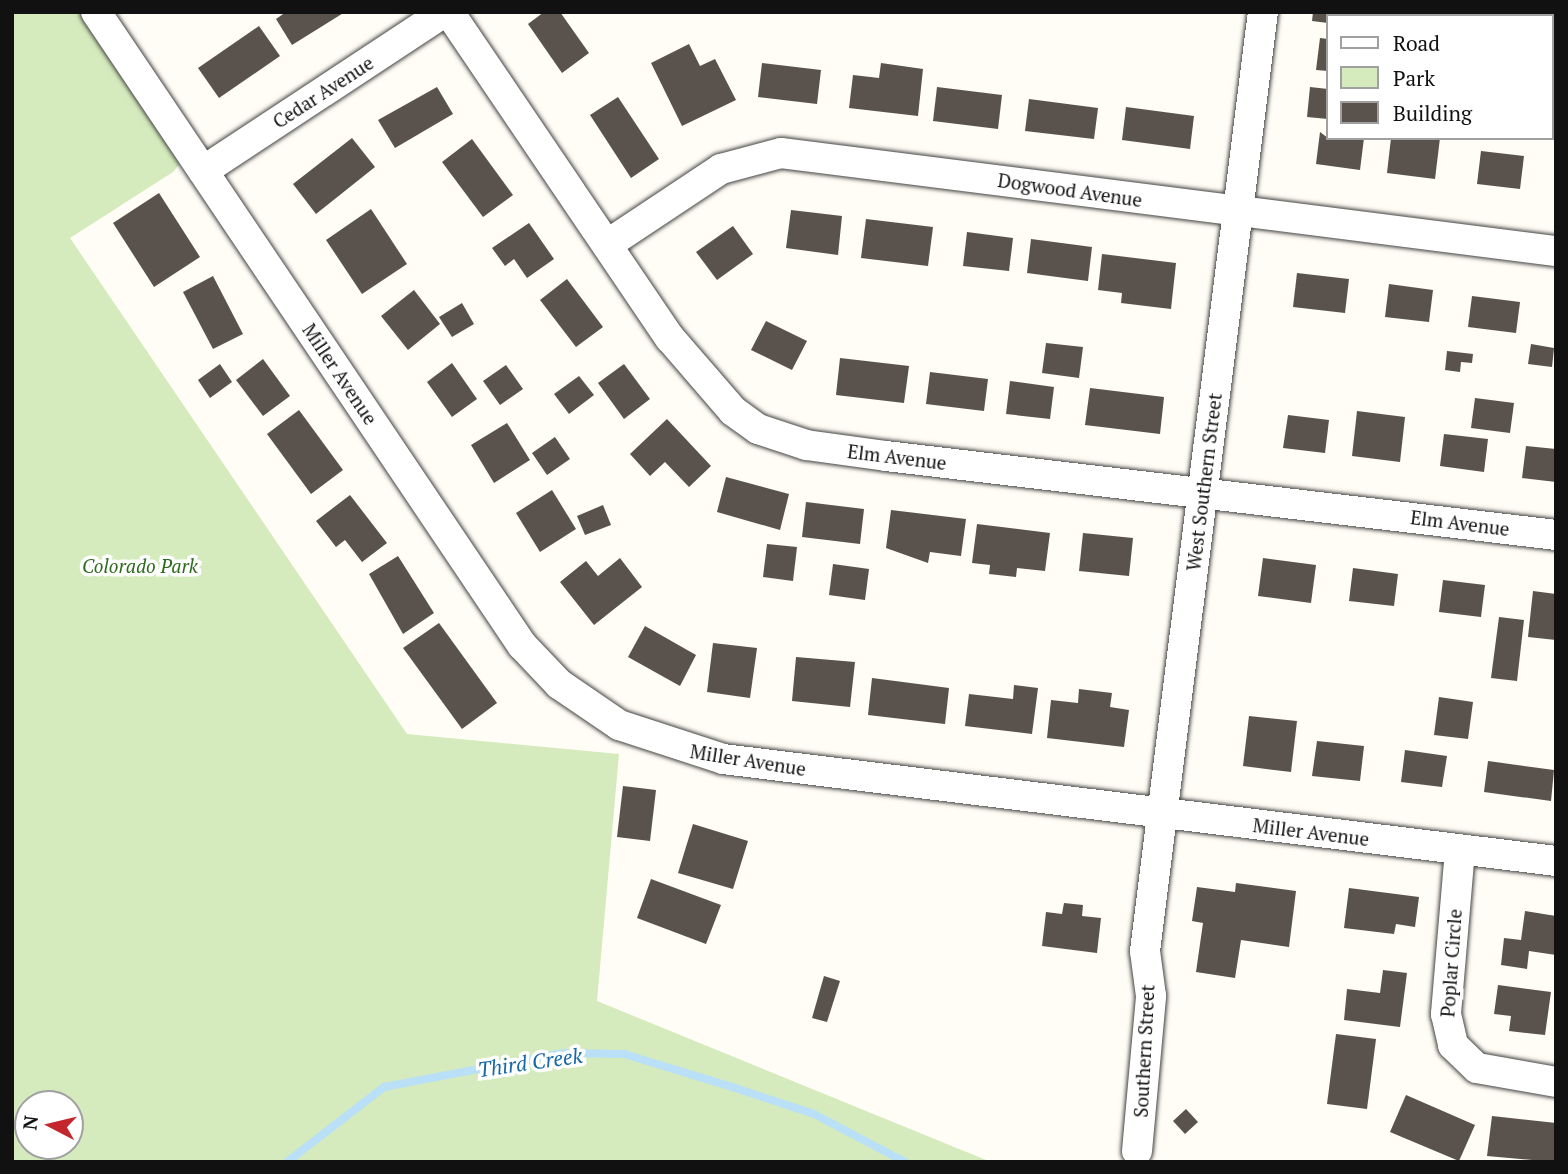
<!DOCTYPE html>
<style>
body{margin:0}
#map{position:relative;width:1568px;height:1174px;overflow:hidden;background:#fffdf5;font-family:"PT Serif",serif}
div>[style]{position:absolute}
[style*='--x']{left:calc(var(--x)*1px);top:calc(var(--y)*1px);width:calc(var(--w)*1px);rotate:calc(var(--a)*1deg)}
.green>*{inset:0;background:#d5ebbd}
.stream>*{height:8px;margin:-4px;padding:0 4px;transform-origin:4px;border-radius:4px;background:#b9e0f7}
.building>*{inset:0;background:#5a524d}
.roads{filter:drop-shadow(0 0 2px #444) drop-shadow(0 0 2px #444)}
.minor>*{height:30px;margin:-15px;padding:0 15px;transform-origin:15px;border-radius:15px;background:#fff}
span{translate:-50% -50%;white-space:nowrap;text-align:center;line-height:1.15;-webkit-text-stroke:7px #fff;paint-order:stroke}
.street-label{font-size:19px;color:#111}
.park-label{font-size:19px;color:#2f6b1f;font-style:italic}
.water-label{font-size:21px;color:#1768a6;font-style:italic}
.frame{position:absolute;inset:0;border:14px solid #111;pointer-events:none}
.legend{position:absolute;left:1326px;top:14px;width:228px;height:126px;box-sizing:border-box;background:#fff;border:2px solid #a0a0a0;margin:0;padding:9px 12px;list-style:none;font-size:21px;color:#111}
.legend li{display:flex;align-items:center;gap:14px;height:35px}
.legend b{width:35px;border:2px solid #a0a0a0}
.north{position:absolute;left:14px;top:1090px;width:70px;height:70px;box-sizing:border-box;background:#fff;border:2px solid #a0a0a0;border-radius:50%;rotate:277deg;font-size:19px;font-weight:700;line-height:28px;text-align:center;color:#111}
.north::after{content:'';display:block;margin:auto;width:24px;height:32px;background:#c4262e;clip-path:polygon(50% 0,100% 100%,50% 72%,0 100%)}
</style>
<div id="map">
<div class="green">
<i style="clip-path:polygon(evenodd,12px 12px,96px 12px,190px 151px,173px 172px,70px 238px,407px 734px,619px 754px,597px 1001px,991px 1162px,12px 1162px,12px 12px,28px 1104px,70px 1104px,70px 1146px,28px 1146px,28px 1104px)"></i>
</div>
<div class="stream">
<i style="--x:287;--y:1162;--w:123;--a:-37.7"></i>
<i style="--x:384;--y:1087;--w:182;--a:-10.8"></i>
<i style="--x:563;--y:1053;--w:61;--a:0.9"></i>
<i style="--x:624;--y:1054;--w:116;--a:17"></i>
<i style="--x:735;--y:1088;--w:83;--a:18.2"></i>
<i style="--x:814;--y:1114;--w:103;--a:27.8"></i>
</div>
<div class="building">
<i style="clip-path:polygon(286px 12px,345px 12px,292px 45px,276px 19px)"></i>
<i style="clip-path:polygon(544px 12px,560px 12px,589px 53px,562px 73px,528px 24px)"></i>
<i style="clip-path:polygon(1313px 12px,1380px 12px,1328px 16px,1328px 23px,1312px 21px)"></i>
<i style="clip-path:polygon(1422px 12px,1467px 12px,1422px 16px)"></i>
<i style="clip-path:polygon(259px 26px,280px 56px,219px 98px,198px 68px)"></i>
<i style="clip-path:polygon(1320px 38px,1328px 39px,1328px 71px,1316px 70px)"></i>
<i style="clip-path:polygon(689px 44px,700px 66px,715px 59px,736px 100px,682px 126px,651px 63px)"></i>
<i style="clip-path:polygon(762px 63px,821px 70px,817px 104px,758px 97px)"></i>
<i style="clip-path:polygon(881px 63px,923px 69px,918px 116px,849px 108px,853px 75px,879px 78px)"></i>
<i style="clip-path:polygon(437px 87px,453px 114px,395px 148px,378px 120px)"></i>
<i style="clip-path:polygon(937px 87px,1002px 95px,998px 129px,933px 121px)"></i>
<i style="clip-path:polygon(1310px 87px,1328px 89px,1328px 119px,1307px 117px)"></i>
<i style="clip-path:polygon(618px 97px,659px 159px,631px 178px,590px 115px)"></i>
<i style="clip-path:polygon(1029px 99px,1098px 108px,1094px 139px,1025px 131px)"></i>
<i style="clip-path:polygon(1126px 107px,1194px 116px,1190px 149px,1122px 140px)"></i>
<i style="clip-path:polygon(1320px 132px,1328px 138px,1364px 138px,1360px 170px,1316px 164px)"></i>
<i style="clip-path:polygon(352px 138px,375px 167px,316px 214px,293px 184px)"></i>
<i style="clip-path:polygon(1391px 138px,1440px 138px,1435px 179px,1387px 173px)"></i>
<i style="clip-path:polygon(472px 139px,513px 195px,483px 217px,442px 162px)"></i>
<i style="clip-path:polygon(1481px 151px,1524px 156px,1520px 189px,1477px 184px)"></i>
<i style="clip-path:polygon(159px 193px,200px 257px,154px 287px,113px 223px)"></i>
<i style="clip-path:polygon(371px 209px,407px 264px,362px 294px,326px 240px)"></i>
<i style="clip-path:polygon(791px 210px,842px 216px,838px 255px,786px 248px)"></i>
<i style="clip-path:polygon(866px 219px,933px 227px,928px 266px,861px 258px)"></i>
<i style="clip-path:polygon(529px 223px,554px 259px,527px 278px,514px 259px,505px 266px,492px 248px)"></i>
<i style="clip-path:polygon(733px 226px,753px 254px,717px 280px,696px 252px)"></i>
<i style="clip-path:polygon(967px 232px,1013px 238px,1009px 271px,963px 266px)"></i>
<i style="clip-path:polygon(1031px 239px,1092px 247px,1088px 281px,1027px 273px)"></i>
<i style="clip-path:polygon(1102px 254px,1176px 263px,1171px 309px,1121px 303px,1122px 293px,1098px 290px)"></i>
<i style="clip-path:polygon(1297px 273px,1349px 279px,1345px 313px,1293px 307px)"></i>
<i style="clip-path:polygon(213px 276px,243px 334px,213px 349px,183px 292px)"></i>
<i style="clip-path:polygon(567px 279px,603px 327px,576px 347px,540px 300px)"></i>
<i style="clip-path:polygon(1389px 284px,1433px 290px,1429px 322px,1385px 317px)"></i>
<i style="clip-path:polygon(414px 290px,440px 324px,408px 350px,381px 316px)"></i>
<i style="clip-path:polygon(1472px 296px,1520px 302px,1516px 333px,1468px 327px)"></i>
<i style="clip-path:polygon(462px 303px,474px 324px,452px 337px,439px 317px)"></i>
<i style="clip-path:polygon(766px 321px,807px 341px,792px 370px,751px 350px)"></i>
<i style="clip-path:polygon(1046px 343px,1083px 347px,1079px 378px,1042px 373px)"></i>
<i style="clip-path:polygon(1531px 344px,1554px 348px,1552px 367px,1528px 364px)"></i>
<i style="clip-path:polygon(1447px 351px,1473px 354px,1472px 363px,1461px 362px,1460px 372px,1445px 370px)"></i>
<i style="clip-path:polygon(840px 358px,909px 366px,904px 403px,836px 395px)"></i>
<i style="clip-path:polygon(263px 359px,290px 396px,263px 416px,236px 380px)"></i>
<i style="clip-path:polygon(452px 363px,477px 399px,452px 417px,427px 382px)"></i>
<i style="clip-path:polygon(220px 364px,232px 382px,210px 398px,198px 380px)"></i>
<i style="clip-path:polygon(624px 364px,650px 399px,624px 419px,598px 383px)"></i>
<i style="clip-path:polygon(506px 365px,523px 389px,500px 405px,483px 381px)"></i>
<i style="clip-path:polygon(930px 372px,988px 379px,984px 411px,926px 404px)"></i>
<i style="clip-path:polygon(579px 376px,594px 395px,569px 414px,554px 394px)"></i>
<i style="clip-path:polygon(1010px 381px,1054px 387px,1050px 419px,1006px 414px)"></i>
<i style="clip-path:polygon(1090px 388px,1164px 397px,1160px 434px,1085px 425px)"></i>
<i style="clip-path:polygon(1475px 398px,1514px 403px,1510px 433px,1471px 428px)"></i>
<i style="clip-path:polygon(299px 410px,343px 470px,311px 494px,267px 434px)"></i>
<i style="clip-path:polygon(1357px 411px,1405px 417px,1400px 462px,1352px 456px)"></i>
<i style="clip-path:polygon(1288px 415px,1329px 420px,1325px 453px,1283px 448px)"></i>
<i style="clip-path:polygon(667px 419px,711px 466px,689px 487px,665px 462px,650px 476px,630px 454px)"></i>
<i style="clip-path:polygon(507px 423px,530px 460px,494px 483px,471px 445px)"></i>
<i style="clip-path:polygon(1444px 434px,1488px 439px,1484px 472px,1440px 466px)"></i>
<i style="clip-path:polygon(555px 437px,570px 459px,547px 475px,532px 453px)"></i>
<i style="clip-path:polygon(1526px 446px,1556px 449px,1556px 482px,1522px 478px)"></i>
<i style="clip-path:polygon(726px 477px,789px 494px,780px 530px,717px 512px)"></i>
<i style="clip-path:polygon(552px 490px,576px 529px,540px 552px,516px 513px)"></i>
<i style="clip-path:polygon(350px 495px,387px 543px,362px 562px,345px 540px,336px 547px,316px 521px)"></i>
<i style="clip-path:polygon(806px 502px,864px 509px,860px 544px,802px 537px)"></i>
<i style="clip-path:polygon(603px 505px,611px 525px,585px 535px,577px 516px)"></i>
<i style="clip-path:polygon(891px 510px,966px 519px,961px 556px,930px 552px,928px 563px,886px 548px)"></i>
<i style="clip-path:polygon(977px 524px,1050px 533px,1045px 571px,1017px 568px,1016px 577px,989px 574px,990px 565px,972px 563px)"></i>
<i style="clip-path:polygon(1083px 533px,1133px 538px,1129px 576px,1079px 571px)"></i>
<i style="clip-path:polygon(767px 544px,797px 547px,793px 581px,763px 577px)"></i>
<i style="clip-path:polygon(398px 556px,434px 613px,403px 634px,369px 574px)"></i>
<i style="clip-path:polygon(620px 558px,642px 587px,594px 625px,560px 582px,586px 561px,598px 576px)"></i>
<i style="clip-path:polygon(1263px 558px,1316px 565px,1311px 603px,1258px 596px)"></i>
<i style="clip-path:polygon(833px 564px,869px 569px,865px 600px,829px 595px)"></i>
<i style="clip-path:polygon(1353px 568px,1398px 574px,1394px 606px,1349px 601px)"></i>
<i style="clip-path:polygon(1443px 580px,1485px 585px,1481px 617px,1439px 612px)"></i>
<i style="clip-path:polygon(1533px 591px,1556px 594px,1556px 640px,1528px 637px)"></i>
<i style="clip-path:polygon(1499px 617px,1524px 620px,1517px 681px,1491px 678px)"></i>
<i style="clip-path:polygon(439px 623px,497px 703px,462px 729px,403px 648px)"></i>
<i style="clip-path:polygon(645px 626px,696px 655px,680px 686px,628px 657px)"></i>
<i style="clip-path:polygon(713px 643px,757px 648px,750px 698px,707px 692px)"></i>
<i style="clip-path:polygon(796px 657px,855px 662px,850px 707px,792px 701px)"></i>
<i style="clip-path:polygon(872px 678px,949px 688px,945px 724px,868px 715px)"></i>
<i style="clip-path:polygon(1014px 685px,1038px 688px,1032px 734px,965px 726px,969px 694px,1013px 699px)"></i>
<i style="clip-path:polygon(1079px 689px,1112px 693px,1110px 707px,1129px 710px,1124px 747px,1047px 738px,1051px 700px,1078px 703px)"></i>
<i style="clip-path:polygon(1439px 697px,1473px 702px,1468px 739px,1434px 735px)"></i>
<i style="clip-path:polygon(1249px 716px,1297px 721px,1291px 772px,1243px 766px)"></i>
<i style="clip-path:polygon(1317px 741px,1364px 746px,1360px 781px,1312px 776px)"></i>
<i style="clip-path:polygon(1405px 750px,1447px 756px,1442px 787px,1401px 782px)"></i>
<i style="clip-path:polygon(1488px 761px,1554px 770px,1551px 801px,1484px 792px)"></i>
<i style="clip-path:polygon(623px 786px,656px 790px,650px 841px,617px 837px)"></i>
<i style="clip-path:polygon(693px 824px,748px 841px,733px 889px,678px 873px)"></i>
<i style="clip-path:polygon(651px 879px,721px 905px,706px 944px,637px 918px)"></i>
<i style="clip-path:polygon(1236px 883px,1296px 891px,1289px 947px,1241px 940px,1235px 978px,1196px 972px,1203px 923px,1192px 921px,1197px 887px,1235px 892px)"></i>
<i style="clip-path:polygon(1349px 888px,1419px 897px,1415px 927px,1396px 924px,1394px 934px,1344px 928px)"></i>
<i style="clip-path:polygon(1064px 903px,1083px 905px,1082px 916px,1101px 918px,1097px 953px,1042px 946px,1046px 912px,1062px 914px)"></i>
<i style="clip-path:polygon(1525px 911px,1556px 916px,1556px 955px,1529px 951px,1527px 969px,1501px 965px,1504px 938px,1521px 940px)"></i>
<i style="clip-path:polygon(1383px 970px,1407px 973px,1400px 1027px,1344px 1020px,1347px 989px,1380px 993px)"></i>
<i style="clip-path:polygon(824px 976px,840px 981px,827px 1022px,812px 1018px)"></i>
<i style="clip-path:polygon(1498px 985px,1551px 992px,1545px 1035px,1509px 1031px,1511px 1016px,1494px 1014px)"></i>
<i style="clip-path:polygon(1336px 1034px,1376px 1039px,1367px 1109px,1327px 1104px)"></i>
<i style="clip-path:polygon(1406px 1095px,1475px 1125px,1459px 1161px,1390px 1132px)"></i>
<i style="clip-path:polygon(1186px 1109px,1198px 1122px,1185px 1134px,1173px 1121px)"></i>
<i style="clip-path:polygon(1492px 1116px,1556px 1123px,1555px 1162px,1487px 1156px)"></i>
</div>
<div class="roads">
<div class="minor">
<i style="--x:96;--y:12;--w:763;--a:56.06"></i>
<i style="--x:522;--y:645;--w:54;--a:46.5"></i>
<i style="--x:559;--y:684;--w:73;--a:34.3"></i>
<i style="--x:619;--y:725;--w:109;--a:18.1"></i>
<i style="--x:723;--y:759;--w:839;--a:6.98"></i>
<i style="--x:449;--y:12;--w:394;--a:55.9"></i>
<i style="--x:670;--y:338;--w:96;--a:49.2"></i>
<i style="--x:733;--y:411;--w:31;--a:36"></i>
<i style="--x:758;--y:429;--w:51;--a:18.4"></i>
<i style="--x:806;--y:445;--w:81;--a:7.8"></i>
<i style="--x:886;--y:456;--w:675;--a:6.72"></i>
<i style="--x:203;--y:171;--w:289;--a:-33.4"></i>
<i style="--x:608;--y:244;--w:136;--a:-33.6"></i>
<i style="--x:721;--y:169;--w:62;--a:-14.9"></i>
<i style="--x:781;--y:153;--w:781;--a:7.21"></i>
<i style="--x:1460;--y:850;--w:165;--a:94.9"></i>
<i style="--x:1446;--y:1014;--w:32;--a:77"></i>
<i style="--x:1453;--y:1045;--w:33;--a:44"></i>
<i style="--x:1477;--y:1068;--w:80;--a:10"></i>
<i style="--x:1137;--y:1151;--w:156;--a:-84.8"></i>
<i style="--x:1151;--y:996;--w:45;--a:-97.6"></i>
<i style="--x:1145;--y:951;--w:946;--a:-82.84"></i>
</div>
</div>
<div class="street-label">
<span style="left:323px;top:92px;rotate:-33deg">Cedar Avenue</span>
<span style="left:1070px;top:190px;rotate:8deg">Dogwood Avenue</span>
<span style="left:340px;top:374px;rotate:56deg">Miller Avenue</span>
<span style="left:897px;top:457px;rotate:7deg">Elm Avenue</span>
<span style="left:1204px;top:482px;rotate:-83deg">West Southern Street</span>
<span style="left:1460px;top:523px;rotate:7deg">Elm Avenue</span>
<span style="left:748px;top:760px;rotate:9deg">Miller Avenue</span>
<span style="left:1311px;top:832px;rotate:7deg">Miller Avenue</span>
<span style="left:1451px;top:963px;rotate:-86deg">Poplar Circle</span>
<span style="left:1144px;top:1051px;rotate:-87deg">Southern Street</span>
</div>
<div class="park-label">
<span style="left:140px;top:566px">Colorado Park</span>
</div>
<div class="water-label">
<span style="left:530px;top:1062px;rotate:-8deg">Third Creek</span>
</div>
<div class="frame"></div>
<ul class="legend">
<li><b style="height:9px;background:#fff"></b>Road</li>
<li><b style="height:19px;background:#d5ebbd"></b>Park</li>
<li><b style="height:19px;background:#5a524d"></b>Building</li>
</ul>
<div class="north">N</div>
</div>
